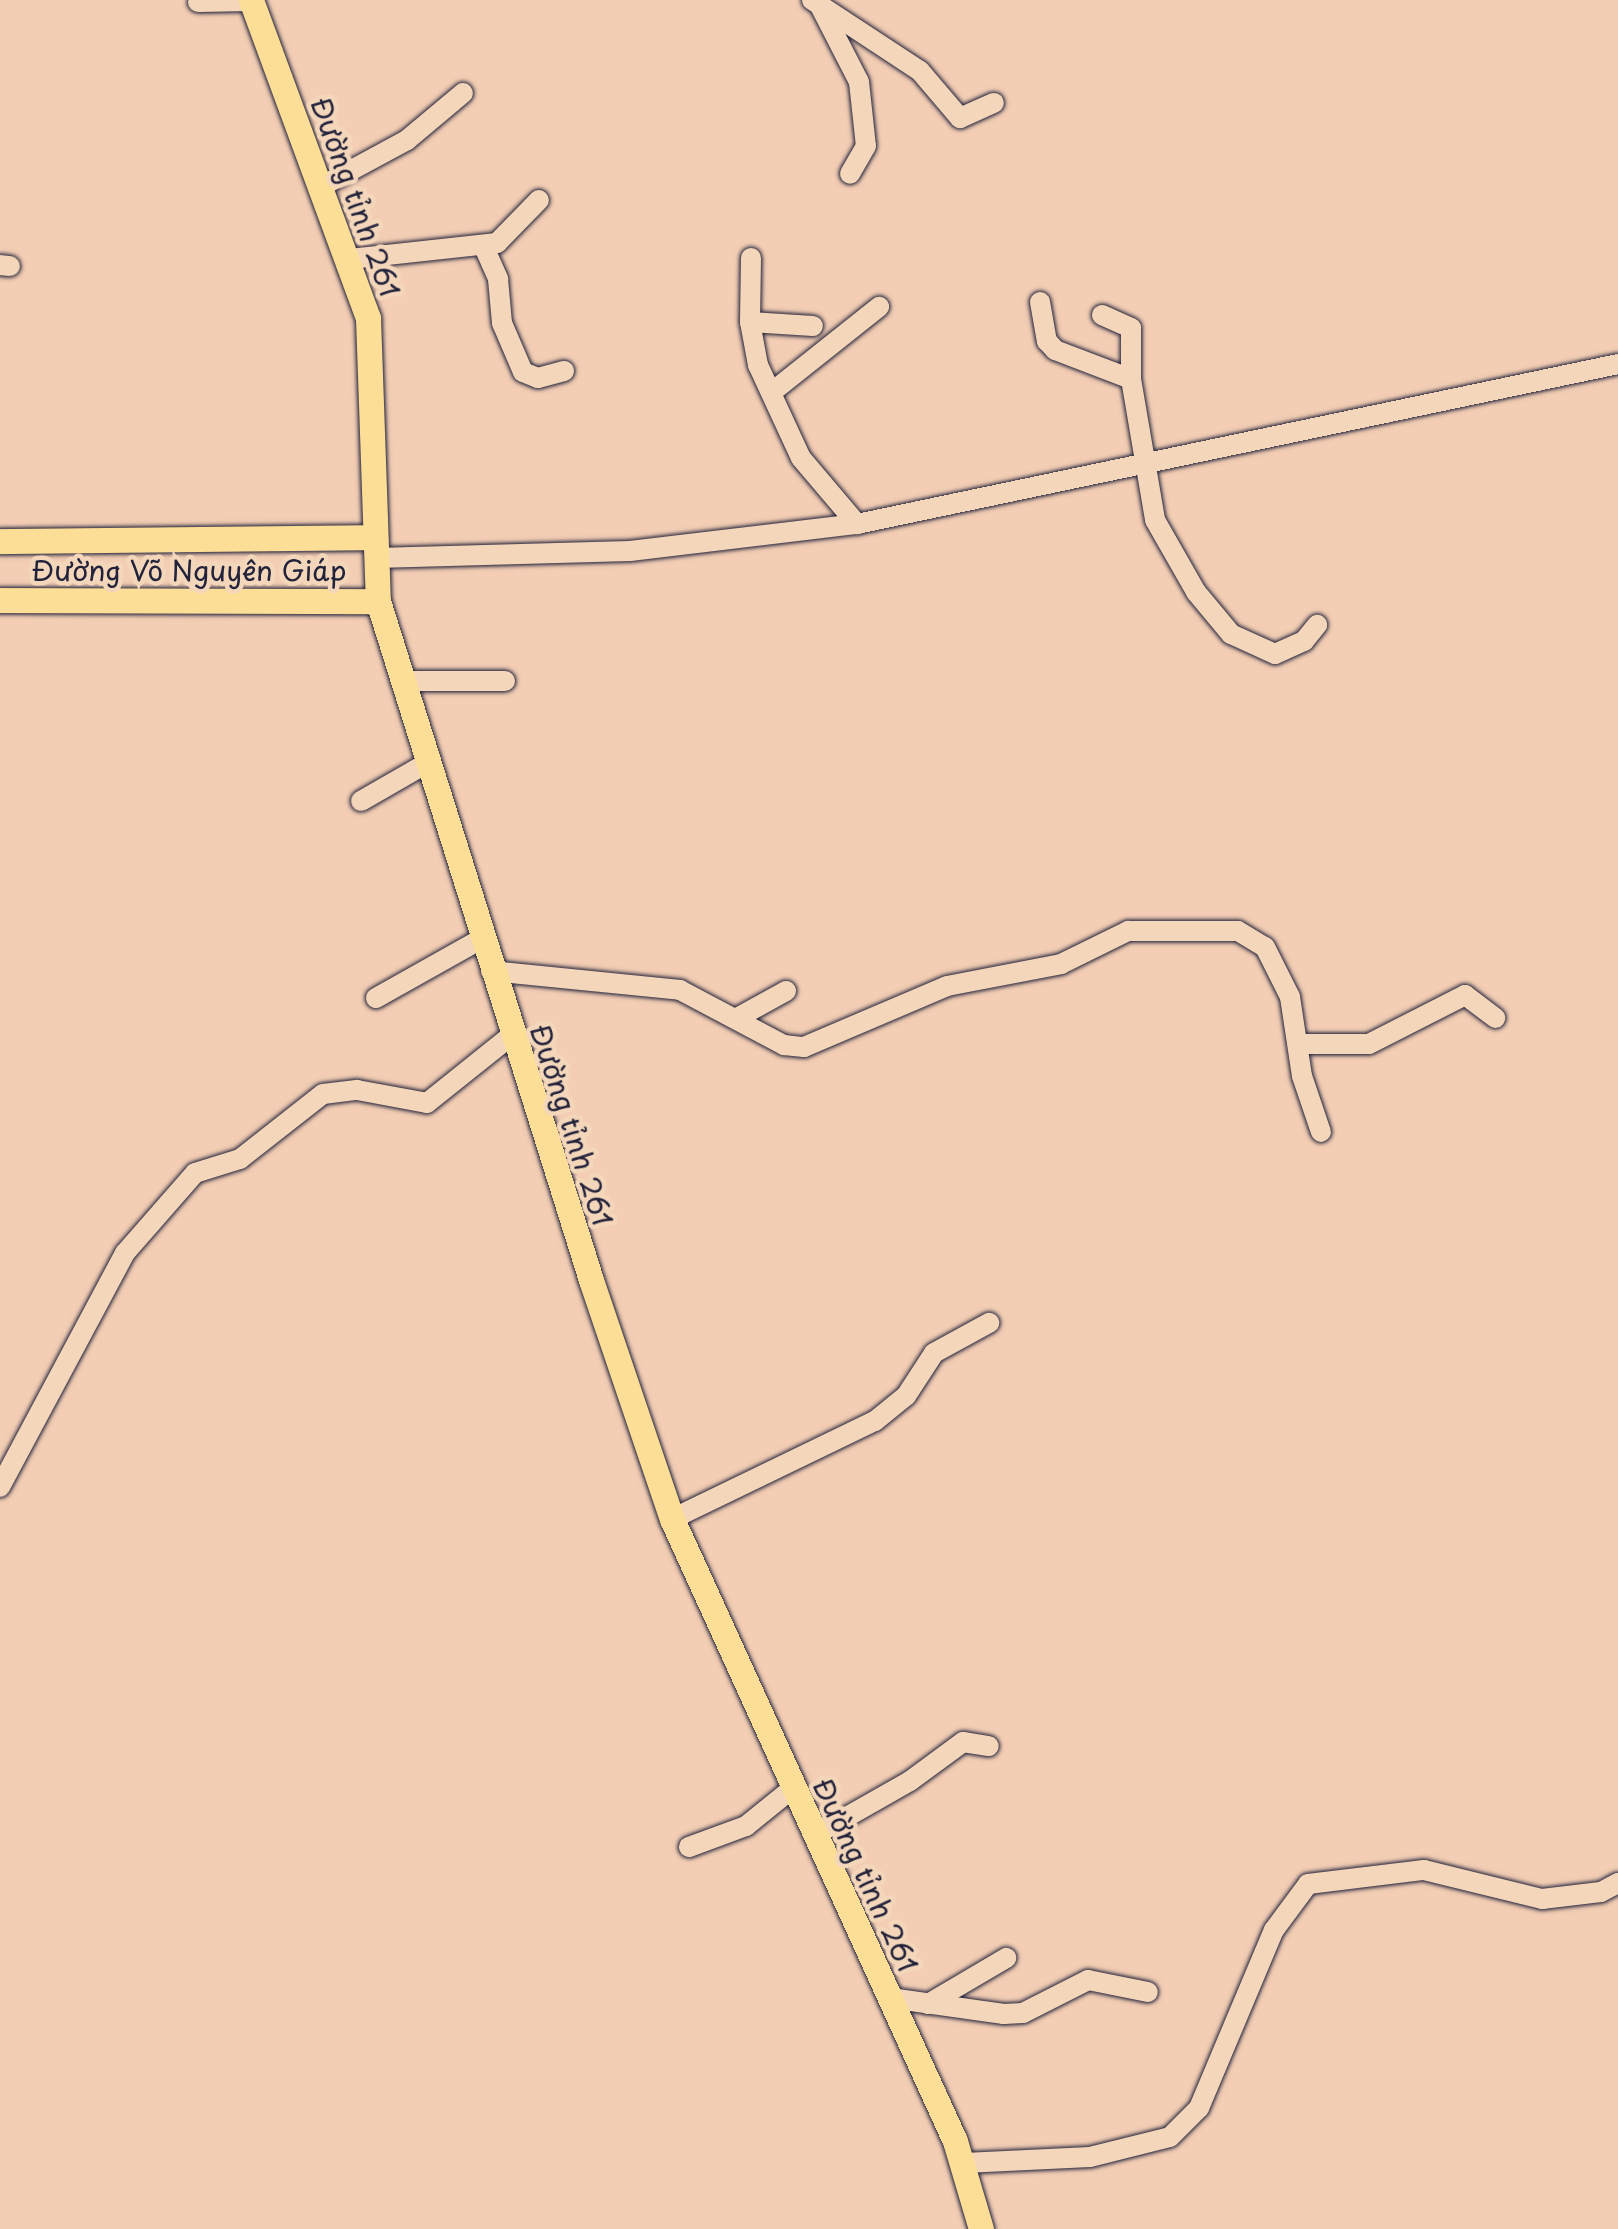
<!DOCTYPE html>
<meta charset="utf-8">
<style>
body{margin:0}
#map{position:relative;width:1618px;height:2229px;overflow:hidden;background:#f3ceb4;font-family:"Playpen Sans",sans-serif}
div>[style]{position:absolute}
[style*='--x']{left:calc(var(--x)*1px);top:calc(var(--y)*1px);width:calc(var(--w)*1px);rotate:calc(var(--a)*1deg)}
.roads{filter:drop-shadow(0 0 2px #22223b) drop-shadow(0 0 2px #22223b)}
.minor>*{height:20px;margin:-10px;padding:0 10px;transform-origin:10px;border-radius:10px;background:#f4d7ba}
.major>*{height:25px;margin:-12.5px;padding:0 12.5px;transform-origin:12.5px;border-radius:12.5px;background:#fdde96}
span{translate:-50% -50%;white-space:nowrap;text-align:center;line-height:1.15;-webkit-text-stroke:9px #f4d7ba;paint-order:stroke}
.street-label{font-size:28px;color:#22223b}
</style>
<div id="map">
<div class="roads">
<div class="minor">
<i style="--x:812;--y:0;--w:129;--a:33.3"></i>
<i style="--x:920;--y:71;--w:62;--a:49.6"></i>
<i style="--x:960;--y:118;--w:37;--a:-24"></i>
<i style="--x:198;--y:2;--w:54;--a:-1.1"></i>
<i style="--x:820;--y:6;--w:85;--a:62.8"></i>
<i style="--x:859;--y:82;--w:64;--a:83.8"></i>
<i style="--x:866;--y:146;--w:32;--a:120"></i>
<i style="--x:322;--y:186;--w:97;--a:-28.4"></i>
<i style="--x:407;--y:140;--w:73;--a:-40"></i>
<i style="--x:484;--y:247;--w:35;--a:66"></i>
<i style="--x:498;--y:279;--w:44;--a:84.8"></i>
<i style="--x:502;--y:323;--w:53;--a:66.8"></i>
<i style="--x:523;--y:372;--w:16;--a:22"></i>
<i style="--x:538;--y:378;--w:27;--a:-15"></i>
<i style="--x:751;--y:258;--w:64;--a:90.9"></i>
<i style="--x:750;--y:322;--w:44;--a:79.5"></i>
<i style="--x:758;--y:365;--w:102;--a:65.2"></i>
<i style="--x:801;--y:458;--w:87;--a:49.7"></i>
<i style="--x:350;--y:259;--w:148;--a:-6.2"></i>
<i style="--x:497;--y:243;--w:60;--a:-45.7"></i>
<i style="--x:0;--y:265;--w:10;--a:6"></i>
<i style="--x:1040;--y:302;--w:40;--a:80"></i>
<i style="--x:1047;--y:341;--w:12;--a:48"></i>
<i style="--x:1055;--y:350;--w:81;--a:20.9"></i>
<i style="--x:1131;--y:379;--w:143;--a:80.3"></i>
<i style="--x:1155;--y:520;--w:83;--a:60.3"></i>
<i style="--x:1196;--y:592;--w:55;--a:50.2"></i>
<i style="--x:1231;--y:634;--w:48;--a:24.4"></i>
<i style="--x:1275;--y:654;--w:32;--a:-24"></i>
<i style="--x:1304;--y:641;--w:21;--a:-51"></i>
<i style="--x:1102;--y:315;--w:32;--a:24"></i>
<i style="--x:1131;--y:328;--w:51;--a:90"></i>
<i style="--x:750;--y:322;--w:63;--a:3.6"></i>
<i style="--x:772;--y:392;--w:137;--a:-38.5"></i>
<i style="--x:376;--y:558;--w:254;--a:-1.6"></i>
<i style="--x:630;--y:551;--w:229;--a:-6.8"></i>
<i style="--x:857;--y:524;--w:778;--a:-11.87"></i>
<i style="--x:404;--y:681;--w:101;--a:0"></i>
<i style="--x:361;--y:801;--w:76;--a:-29.9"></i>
<i style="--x:491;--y:971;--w:190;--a:5.7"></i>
<i style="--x:680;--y:990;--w:118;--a:27.9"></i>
<i style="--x:784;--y:1045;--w:20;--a:6"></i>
<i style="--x:804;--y:1047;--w:155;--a:-23.1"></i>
<i style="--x:947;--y:986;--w:116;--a:-10.9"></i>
<i style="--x:1061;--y:964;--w:75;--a:-26.2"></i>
<i style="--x:1128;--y:931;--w:110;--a:0"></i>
<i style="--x:1238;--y:931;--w:31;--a:31"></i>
<i style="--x:1265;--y:947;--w:56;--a:63.4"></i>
<i style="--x:1290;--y:997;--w:80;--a:81.4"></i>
<i style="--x:1302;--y:1076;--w:59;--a:71.3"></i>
<i style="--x:376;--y:998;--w:120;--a:-29.3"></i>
<i style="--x:737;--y:1018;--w:56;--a:-28.9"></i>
<i style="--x:1298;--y:1044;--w:71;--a:0"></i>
<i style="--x:1369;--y:1044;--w:108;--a:-27"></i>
<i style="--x:1465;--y:995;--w:38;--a:37"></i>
<i style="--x:0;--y:1487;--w:265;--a:-61.9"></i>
<i style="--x:125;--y:1253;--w:106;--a:-48.8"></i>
<i style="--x:195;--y:1173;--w:47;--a:-17.3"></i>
<i style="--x:240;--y:1159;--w:105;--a:-38.1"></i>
<i style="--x:323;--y:1094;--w:34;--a:-7"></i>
<i style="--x:357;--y:1090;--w:71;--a:10.5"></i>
<i style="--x:427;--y:1103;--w:109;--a:-38.7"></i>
<i style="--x:672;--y:1519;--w:225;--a:-25.8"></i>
<i style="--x:875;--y:1421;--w:40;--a:-39"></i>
<i style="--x:906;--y:1396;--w:51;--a:-56.9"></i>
<i style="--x:934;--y:1353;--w:63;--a:-28.6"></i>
<i style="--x:815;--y:1835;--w:109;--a:-29.6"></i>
<i style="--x:910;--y:1781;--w:66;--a:-36.3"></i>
<i style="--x:963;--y:1742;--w:26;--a:9"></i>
<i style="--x:689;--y:1847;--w:61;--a:-20.2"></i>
<i style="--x:746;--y:1826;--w:60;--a:-39"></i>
<i style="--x:890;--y:1998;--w:115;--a:8"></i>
<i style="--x:1004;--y:2014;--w:19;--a:-3"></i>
<i style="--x:1023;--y:2013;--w:73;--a:-26.9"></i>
<i style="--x:1088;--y:1980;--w:61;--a:11.3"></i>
<i style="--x:928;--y:2004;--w:91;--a:-30.5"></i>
<i style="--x:964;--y:2163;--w:126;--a:-2.7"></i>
<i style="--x:1090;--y:2157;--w:82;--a:-14"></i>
<i style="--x:1170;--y:2137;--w:41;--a:-45"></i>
<i style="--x:1199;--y:2108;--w:193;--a:-67.2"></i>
<i style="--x:1274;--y:1930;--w:57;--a:-53.5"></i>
<i style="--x:1308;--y:1884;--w:117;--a:-6.9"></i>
<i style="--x:1424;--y:1870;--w:122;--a:13.8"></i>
<i style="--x:1542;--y:1899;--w:59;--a:-6.8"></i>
<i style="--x:1601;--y:1892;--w:19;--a:-28"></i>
</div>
<div class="major">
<i style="--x:251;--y:0;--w:339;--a:69.8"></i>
<i style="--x:368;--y:318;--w:283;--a:88"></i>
<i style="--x:378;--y:601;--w:712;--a:72.58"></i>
<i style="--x:591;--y:1280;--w:252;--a:71.3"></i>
<i style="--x:672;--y:1519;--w:683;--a:65.54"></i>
<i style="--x:955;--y:2141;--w:92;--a:73.5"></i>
<i style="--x:0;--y:541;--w:375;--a:-0.6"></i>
<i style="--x:0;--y:600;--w:378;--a:0.2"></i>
</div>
</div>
<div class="street-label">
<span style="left:356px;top:197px;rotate:70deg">Đường tỉnh 261</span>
<span style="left:189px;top:570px">Đường Võ Nguyên Giáp</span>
<span style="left:572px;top:1125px;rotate:72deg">Đường tỉnh 261</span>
<span style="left:866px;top:1875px;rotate:65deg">Đường tỉnh 261</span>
</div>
</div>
